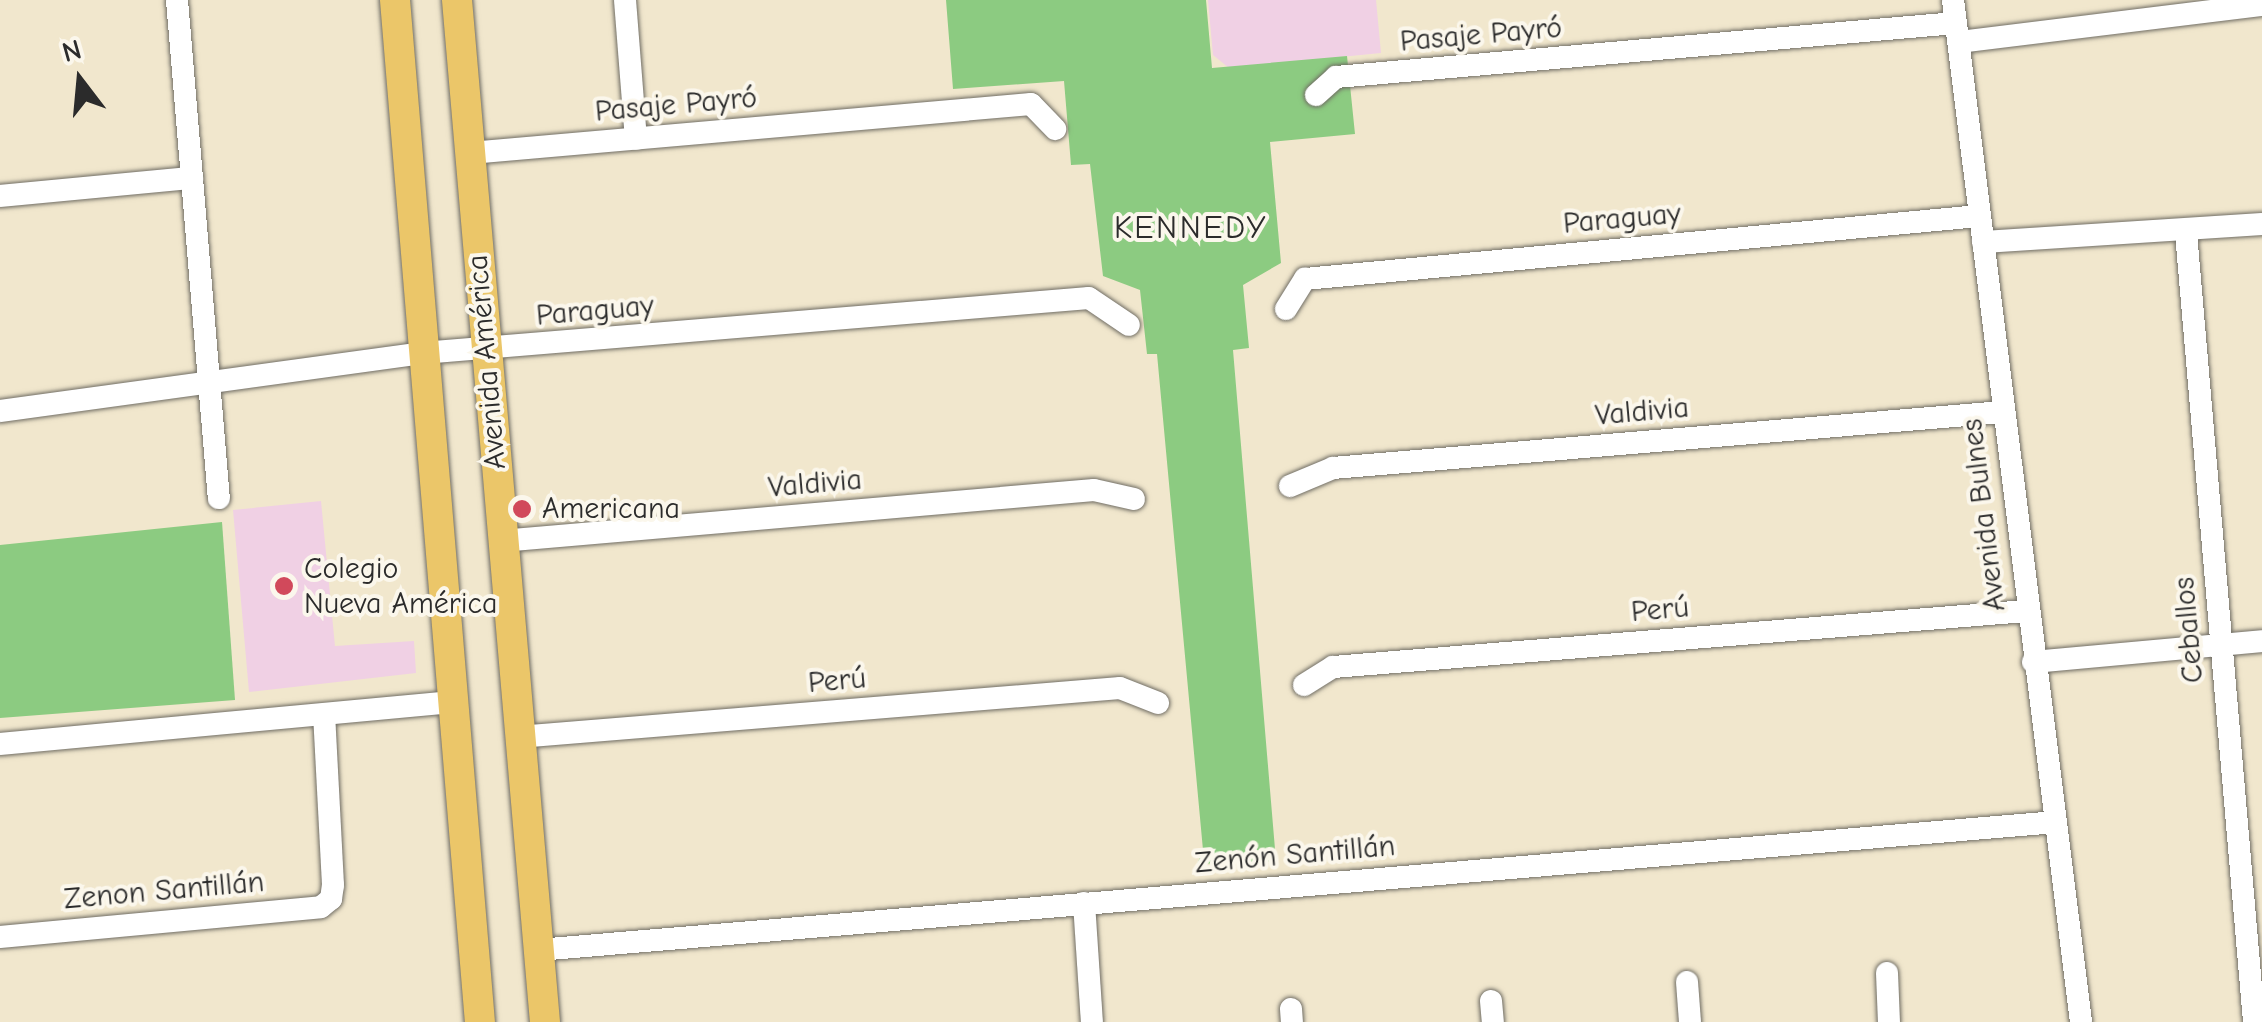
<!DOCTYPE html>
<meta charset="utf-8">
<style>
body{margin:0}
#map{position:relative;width:2262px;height:1022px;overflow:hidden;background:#f1e7cd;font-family:"Comic Neue",sans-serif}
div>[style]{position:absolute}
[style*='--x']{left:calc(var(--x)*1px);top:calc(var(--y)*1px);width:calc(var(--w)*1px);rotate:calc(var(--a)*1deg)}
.built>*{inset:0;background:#f0d0e4}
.green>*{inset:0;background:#8ccb81}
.roads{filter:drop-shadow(0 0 2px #706d64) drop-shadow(0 0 2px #706d64)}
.minor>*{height:22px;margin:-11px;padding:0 11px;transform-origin:11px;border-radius:11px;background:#fff}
.major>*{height:30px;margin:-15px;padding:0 15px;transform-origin:15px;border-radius:15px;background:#ebc669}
.dots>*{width:28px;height:28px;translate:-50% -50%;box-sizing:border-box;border:5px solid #fbf7ec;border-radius:50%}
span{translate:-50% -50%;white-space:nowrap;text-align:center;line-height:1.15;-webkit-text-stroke:8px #fbf7ec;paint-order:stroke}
.street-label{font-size:30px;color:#2b2b2b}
.poi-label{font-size:30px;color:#2b2b2b}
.left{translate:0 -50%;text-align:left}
.neighbourhood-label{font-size:32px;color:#2b2b2b;letter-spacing:2.5px}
.north{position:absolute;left:30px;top:30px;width:100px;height:100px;-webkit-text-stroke:8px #fbf7ec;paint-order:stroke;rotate:344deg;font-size:28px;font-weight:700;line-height:40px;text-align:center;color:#2b2b2b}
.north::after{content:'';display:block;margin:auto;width:35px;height:45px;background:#2b2b2b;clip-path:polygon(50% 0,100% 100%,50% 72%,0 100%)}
</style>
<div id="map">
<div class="built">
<i style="clip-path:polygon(1208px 0,1376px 0,1381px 53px,1229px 68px,1213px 55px)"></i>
<i style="clip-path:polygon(321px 501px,335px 646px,414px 641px,416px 673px,249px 692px,233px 510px)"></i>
</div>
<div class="green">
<i style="clip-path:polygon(946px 0,1206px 0,1212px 68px,1347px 56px,1355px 134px,1270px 142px,1281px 263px,1243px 285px,1249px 348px,1233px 350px,1276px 861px,1197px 864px,1203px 850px,1157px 354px,1147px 354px,1140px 290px,1103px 276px,1090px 164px,1071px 165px,1064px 81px,953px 89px)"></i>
<i style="clip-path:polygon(222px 522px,235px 700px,0 718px,0 545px)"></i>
</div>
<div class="roads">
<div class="minor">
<i style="--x:177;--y:0;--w:500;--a:85.2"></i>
<i style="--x:625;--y:0;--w:139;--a:85.5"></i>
<i style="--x:1953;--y:0;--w:1030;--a:82.86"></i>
<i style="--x:1959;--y:42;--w:305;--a:-7"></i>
<i style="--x:1316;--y:95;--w:27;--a:-42"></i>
<i style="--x:1336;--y:77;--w:622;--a:-4.98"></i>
<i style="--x:470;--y:153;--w:563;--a:-4.99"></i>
<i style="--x:1031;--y:104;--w:35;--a:46"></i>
<i style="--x:0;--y:196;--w:193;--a:-5.4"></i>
<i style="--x:2186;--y:233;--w:792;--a:85.07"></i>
<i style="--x:1983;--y:242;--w:280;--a:-3.7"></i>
<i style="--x:1286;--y:309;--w:36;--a:-58"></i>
<i style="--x:1305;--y:279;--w:677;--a:-5.34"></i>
<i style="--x:0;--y:411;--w:426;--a:-7.8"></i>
<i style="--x:422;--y:353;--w:669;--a:-4.71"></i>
<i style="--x:1089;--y:298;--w:48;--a:34"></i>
<i style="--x:1290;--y:486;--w:47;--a:-22.7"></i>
<i style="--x:1333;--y:468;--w:671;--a:-4.78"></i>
<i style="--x:501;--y:541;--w:595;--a:-4.92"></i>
<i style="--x:1094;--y:490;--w:41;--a:12.7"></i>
<i style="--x:2033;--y:662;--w:230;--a:-5.2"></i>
<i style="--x:1304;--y:685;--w:34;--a:-32"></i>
<i style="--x:1333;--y:667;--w:695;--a:-4.62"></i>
<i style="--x:518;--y:737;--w:604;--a:-4.65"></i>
<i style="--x:1120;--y:688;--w:41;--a:21.5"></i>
<i style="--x:0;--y:744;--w:454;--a:-5.3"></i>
<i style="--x:1084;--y:903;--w:119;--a:86.2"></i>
<i style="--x:0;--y:937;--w:322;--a:-5.3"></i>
<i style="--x:321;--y:907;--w:13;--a:-39"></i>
<i style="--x:331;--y:899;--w:14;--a:-82"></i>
<i style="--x:333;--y:885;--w:170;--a:-93"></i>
<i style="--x:538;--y:950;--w:1523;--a:-4.82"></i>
<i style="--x:1887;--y:973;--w:49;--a:87.7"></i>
<i style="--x:1687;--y:982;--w:40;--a:85.7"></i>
<i style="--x:1491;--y:1001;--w:21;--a:85"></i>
<i style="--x:1291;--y:1009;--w:13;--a:86"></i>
</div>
<div class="major">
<i style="--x:395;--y:0;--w:1026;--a:85.25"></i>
<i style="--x:457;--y:0;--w:1026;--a:85.08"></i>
</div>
</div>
<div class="dots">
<i style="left:522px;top:509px;background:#d1495b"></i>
<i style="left:284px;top:586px;background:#d1495b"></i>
</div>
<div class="street-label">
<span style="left:1481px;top:35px;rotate:-5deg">Pasaje Payró</span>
<span style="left:676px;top:105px;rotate:-5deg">Pasaje Payró</span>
<span style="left:1622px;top:219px;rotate:-5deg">Paraguay</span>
<span style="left:595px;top:311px;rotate:-5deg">Paraguay</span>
<span style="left:487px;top:362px;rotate:-95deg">Avenida América</span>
<span style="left:1642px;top:412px;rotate:-5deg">Valdivia</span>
<span style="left:815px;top:484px;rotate:-5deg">Valdivia</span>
<span style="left:1984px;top:515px;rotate:-97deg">Avenida Bulnes</span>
<span style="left:1660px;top:610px;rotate:-5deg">Perú</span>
<span style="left:2189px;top:630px;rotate:-95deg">Ceballos</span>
<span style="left:837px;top:681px;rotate:-5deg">Perú</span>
<span style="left:1295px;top:855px;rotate:-5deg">Zenón Santillán</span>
<span style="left:164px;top:891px;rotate:-5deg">Zenon Santillán</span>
</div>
<div class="poi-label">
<span class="left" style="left:542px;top:509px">Americana</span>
<span class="left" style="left:304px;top:586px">Colegio<br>Nueva América</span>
</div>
<div class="neighbourhood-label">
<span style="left:1191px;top:228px">KENNEDY</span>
</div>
<div class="north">N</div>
</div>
